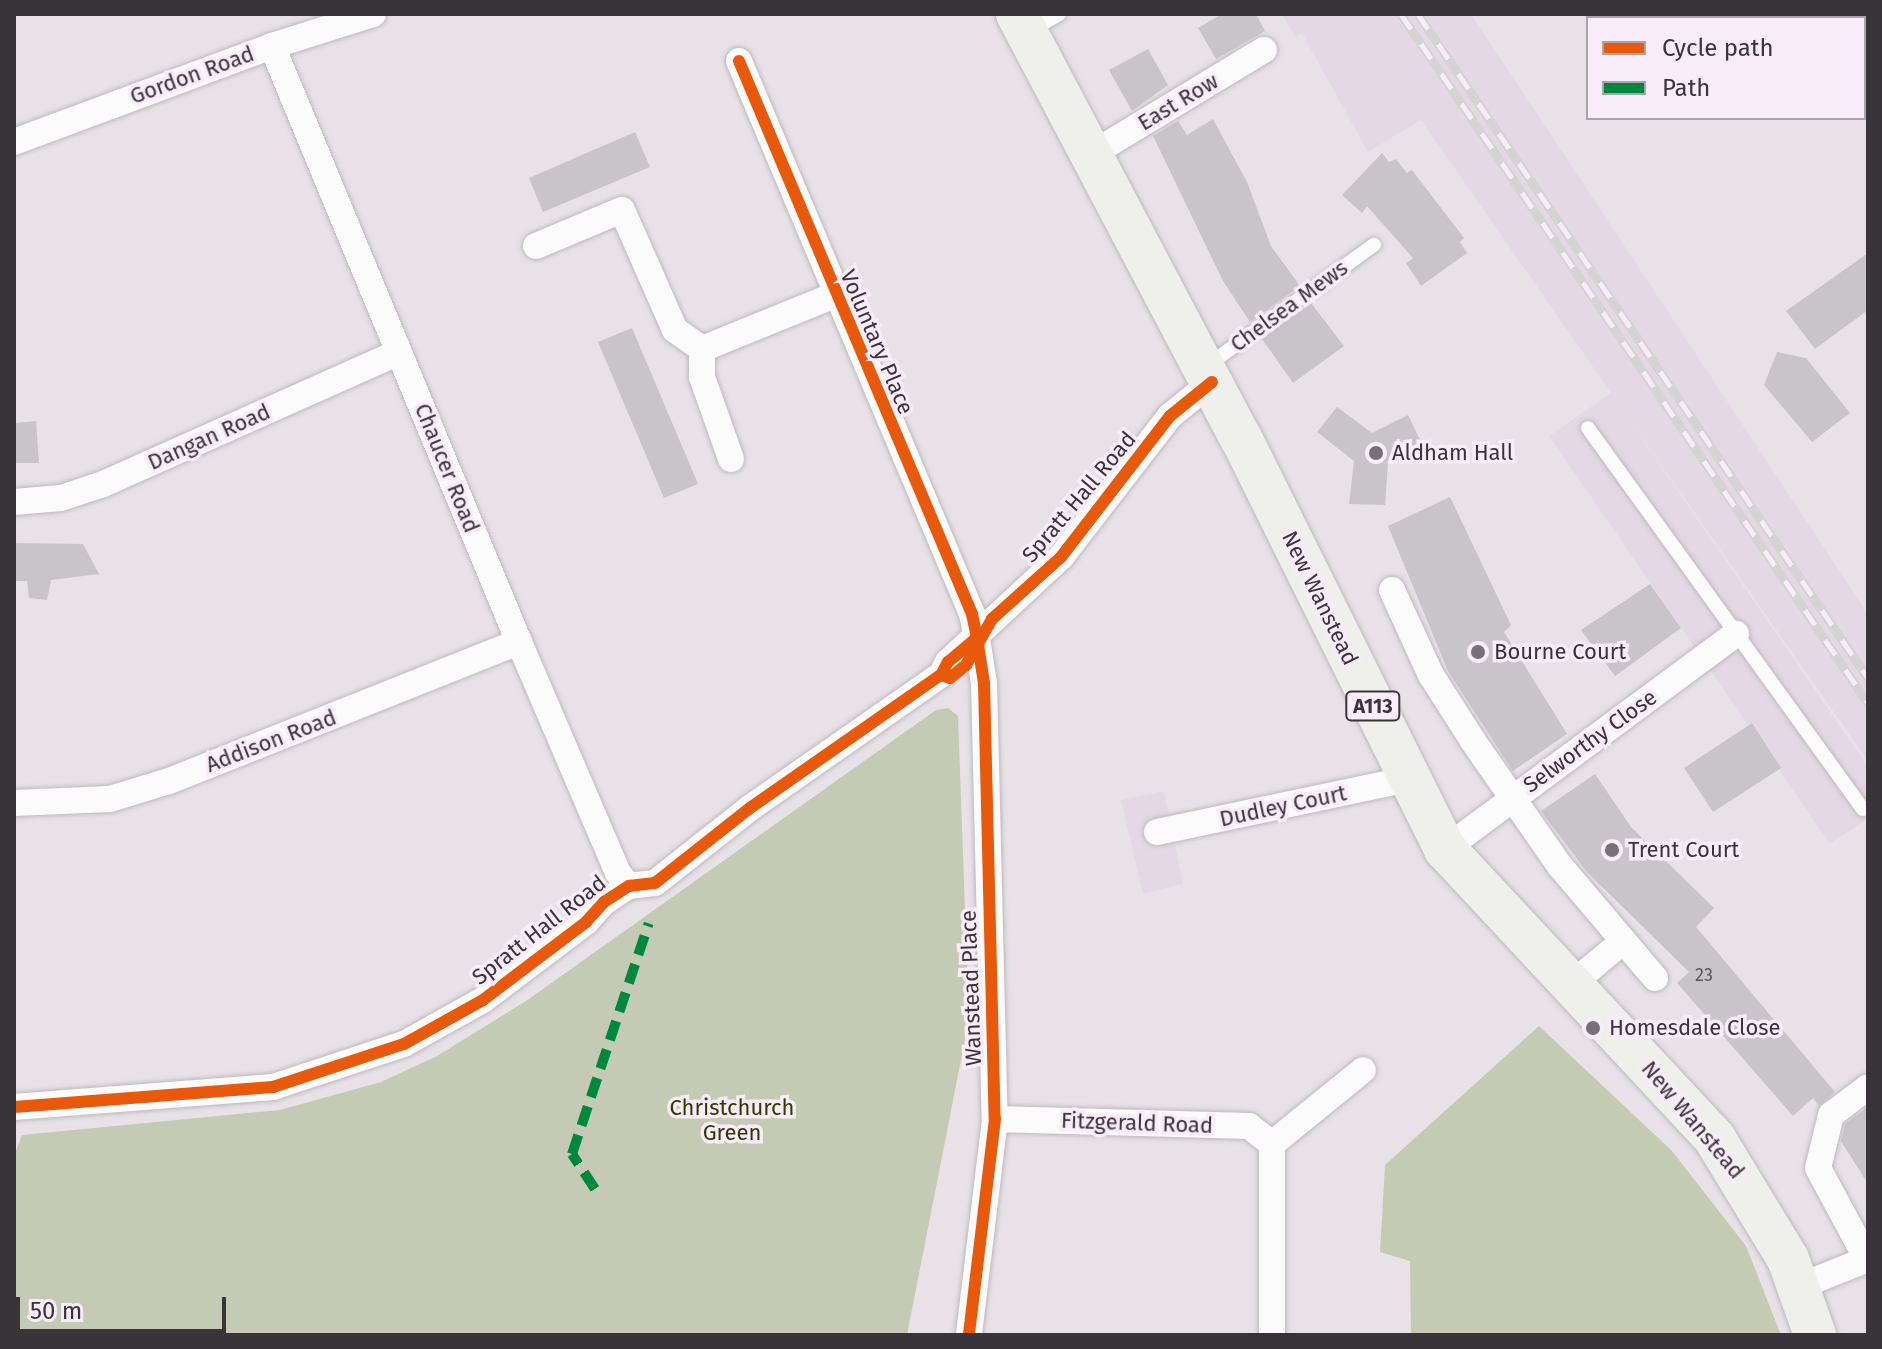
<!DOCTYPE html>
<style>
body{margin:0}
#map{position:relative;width:1882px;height:1349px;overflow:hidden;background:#e8e2e8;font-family:"Fira Sans",sans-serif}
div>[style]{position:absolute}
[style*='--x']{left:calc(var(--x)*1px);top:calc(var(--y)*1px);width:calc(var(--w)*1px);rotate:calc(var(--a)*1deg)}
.built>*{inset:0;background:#e5d8e5}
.green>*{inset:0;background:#c5cab5}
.forest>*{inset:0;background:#c5cab2}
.building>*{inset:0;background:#c9c4c9}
.roads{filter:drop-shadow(0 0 2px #beb9be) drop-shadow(0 0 2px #beb9be)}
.service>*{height:14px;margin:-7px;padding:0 7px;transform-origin:7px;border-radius:7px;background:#fcfbfc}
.minor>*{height:26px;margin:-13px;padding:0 13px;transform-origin:13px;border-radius:13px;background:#fcfbfc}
.primary>*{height:42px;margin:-21px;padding:0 21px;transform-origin:21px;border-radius:21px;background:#eff0eb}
.rail>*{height:9px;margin-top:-4.5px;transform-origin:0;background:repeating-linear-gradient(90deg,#f8ecf9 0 18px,#d4d3d4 0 36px);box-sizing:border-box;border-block:2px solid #d4d3d4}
.quiet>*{height:10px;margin-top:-5px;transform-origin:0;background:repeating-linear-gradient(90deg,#00873e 0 20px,transparent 0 30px)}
.cycleway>*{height:12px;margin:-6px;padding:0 6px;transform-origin:6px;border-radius:6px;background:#e8590c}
.dots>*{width:22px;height:22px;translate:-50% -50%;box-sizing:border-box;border:4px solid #f8ecf9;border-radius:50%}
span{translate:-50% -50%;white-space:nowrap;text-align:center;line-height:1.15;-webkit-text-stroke:7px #f8ecf9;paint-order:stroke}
.number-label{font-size:18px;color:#5d585d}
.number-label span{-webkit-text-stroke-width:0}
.shield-label span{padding:2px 6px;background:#f8ecf9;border:2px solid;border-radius:6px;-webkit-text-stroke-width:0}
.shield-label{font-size:20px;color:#393439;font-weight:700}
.street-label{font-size:22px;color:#393439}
.poi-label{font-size:22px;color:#393439}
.left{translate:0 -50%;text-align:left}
.park-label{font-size:22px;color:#2e3b00}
.frame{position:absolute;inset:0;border:16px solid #393439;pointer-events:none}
.legend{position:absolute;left:1586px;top:16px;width:280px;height:104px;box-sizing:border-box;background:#f8ecf9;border:2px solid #aca2ac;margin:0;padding:10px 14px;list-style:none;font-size:24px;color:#393439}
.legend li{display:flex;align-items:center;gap:16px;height:40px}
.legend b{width:40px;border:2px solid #aca2ac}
.scale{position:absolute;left:16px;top:1297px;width:210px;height:36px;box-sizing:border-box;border:4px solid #393439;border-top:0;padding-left:10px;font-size:24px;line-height:28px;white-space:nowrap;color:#393439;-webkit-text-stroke:6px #f8ecf9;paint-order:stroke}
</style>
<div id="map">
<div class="built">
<i style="clip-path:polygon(1282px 14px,1471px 14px,1868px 614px,1868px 761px,1619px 405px,1868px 767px,1868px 818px,1830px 844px,1549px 436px,1611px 393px,1421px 120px,1368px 152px,1302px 33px,1295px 37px)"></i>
<i style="clip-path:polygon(1164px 791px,1183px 884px,1143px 894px,1121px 800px)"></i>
</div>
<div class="green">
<i style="clip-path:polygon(948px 708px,958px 716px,969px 1019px,907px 1335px,14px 1335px,14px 1156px,22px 1135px,280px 1110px,381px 1082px,437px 1056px,526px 1001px,936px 710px)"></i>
</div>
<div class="forest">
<i style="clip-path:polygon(1539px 1026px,1672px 1151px,1746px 1246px,1781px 1335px,1411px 1335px,1410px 1261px,1380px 1252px,1385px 1165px)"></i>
</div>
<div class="building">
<i style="clip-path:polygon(1222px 14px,1256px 14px,1265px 31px,1216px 59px,1198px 28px)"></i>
<i style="clip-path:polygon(1148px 49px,1168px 85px,1132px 111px,1109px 70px)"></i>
<i style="clip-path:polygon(1213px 119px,1247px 182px,1271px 246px,1300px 286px,1250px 322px,1223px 281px,1153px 136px,1178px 121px,1187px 135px)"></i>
<i style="clip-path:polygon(635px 132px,650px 167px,543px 212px,529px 178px)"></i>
<i style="clip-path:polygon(1382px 153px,1389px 162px,1396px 159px,1407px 173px,1412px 170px,1464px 238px,1460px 242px,1467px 253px,1421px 286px,1406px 263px,1413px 258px,1367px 206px,1362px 213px,1342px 195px)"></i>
<i style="clip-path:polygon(1868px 253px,1868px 310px,1815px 349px,1786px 311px)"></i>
<i style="clip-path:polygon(1311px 303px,1344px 346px,1293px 383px,1262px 339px)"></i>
<i style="clip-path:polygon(632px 328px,698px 484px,664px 498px,598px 342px)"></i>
<i style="clip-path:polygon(1777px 352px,1806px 358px,1850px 413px,1812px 442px,1764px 385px)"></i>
<i style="clip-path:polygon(1337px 407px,1372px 433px,1408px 415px,1423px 446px,1388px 463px,1385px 505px,1349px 504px,1354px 461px,1317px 432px)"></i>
<i style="clip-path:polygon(36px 421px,39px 463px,14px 463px,14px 423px)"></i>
<i style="clip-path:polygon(1450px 497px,1511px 625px,1504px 632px,1567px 734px,1513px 771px,1448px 671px,1388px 526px)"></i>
<i style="clip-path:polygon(14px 543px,83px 544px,99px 574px,51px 580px,47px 600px,29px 598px,27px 581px,14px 581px)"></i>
<i style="clip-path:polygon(1650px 584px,1681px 628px,1615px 676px,1581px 630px)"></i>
<i style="clip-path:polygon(1752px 723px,1781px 768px,1713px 812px,1684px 768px)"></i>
<i style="clip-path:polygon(1595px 774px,1631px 827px,1714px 908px,1696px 927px,1835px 1092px,1819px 1106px,1813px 1098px,1793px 1116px,1677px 983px,1689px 972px,1587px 872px,1541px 811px)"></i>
<i style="clip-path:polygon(1868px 1107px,1868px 1184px,1841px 1141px,1845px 1124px)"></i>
</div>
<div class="roads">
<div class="service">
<i style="--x:1028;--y:32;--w:36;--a:-30"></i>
<i style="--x:1208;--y:365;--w:205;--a:-35.9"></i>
<i style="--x:1588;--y:428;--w:470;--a:54.2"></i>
</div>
<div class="minor">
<i style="--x:272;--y:46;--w:645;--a:67.49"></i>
<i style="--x:519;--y:642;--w:251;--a:66.8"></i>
<i style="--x:618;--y:873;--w:17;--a:50"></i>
<i style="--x:739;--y:61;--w:600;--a:67.15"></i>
<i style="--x:972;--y:614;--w:25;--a:78"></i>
<i style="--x:977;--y:638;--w:46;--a:81.2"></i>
<i style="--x:984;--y:683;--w:436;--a:88.6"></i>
<i style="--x:995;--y:1119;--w:218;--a:96.9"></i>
<i style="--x:14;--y:142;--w:275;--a:-20.4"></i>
<i style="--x:272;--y:46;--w:106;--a:-17.6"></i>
<i style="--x:1092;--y:154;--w:201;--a:-31.2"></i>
<i style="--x:536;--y:246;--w:93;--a:-22.7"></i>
<i style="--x:622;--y:210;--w:131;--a:66.2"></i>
<i style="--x:675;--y:330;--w:33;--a:35"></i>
<i style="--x:702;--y:349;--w:144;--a:-22.1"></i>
<i style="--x:702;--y:349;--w:28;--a:90"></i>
<i style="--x:702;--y:377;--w:87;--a:70.5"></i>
<i style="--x:14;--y:502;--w:47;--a:-4.9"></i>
<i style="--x:61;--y:498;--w:44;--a:-18.4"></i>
<i style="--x:103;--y:484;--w:324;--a:-24"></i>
<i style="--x:1392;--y:590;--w:94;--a:65.4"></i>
<i style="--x:1431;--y:675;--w:78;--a:57.5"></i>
<i style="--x:1473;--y:741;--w:152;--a:55.2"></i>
<i style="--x:1560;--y:866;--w:147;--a:49.7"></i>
<i style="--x:14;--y:803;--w:96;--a:-2.4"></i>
<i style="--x:110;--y:799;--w:62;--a:-17"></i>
<i style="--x:169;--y:781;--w:377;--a:-21.7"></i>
<i style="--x:1157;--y:832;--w:258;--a:-11.9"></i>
<i style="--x:1445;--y:849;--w:362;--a:-36.5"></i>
<i style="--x:1573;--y:983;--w:62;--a:-39.8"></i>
<i style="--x:14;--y:1107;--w:260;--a:-4.4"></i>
<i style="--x:273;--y:1087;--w:138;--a:-18.2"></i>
<i style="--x:404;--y:1044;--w:90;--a:-29.1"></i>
<i style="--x:483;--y:1000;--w:129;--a:-37.1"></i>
<i style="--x:586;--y:922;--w:27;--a:-48"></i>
<i style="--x:604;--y:902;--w:30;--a:-33"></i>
<i style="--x:629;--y:886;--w:26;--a:-7"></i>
<i style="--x:655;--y:883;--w:121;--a:-38.3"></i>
<i style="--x:750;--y:808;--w:233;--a:-34.9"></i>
<i style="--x:941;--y:675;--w:15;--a:-62"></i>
<i style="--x:948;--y:662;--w:154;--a:-42.9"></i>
<i style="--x:1061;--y:557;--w:178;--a:-52.3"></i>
<i style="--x:1170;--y:416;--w:54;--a:-39"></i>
<i style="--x:995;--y:1119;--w:254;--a:1.6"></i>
<i style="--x:1249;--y:1126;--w:29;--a:38"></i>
<i style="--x:1272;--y:1144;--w:191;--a:90"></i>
<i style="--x:1272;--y:1144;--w:117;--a:-39.1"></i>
<i style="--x:1867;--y:1259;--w:103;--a:-118.3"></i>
<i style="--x:1818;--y:1168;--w:55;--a:-76.2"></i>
<i style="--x:1831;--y:1115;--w:46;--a:-37.1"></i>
<i style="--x:1798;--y:1287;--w:75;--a:-21.8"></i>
</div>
<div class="primary">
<i style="--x:1017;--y:14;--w:480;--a:62.2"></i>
<i style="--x:1241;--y:438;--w:459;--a:63.6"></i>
<i style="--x:1445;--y:849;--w:396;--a:47"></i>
<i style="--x:1715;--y:1139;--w:140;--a:58.7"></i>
<i style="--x:1788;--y:1259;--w:81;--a:70.4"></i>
</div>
</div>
<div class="rail">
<i style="--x:1401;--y:14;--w:832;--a:55.87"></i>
<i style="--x:1418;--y:14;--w:802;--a:55.87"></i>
</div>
<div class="quiet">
<i style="--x:595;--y:1189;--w:42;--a:-123.3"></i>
<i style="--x:572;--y:1154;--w:243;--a:-71.6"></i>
</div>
<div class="cycleway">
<i style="--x:739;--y:61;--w:600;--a:67.15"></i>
<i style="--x:972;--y:614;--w:25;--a:78"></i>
<i style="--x:977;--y:638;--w:46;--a:81.2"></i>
<i style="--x:984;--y:683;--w:436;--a:88.6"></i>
<i style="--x:995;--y:1119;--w:218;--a:96.9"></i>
<i style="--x:941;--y:675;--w:9;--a:18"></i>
<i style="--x:950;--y:678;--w:21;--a:-39"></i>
<i style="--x:966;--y:665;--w:53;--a:-60.5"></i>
<i style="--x:992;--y:619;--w:93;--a:-41.9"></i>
<i style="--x:1061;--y:557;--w:178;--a:-52.3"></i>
<i style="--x:1170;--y:416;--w:54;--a:-39"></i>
<i style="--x:14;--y:1107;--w:260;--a:-4.4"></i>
<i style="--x:273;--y:1087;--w:138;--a:-18.2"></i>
<i style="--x:404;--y:1044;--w:90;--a:-29.1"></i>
<i style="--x:483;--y:1000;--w:129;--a:-37.1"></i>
<i style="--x:586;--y:922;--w:27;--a:-48"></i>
<i style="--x:604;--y:902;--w:30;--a:-33"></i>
<i style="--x:629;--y:886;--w:26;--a:-7"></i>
<i style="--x:655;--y:883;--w:121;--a:-38.3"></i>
<i style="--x:750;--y:808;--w:233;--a:-34.9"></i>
<i style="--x:941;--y:675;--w:15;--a:-62"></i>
<i style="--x:948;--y:662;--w:38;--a:-40"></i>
</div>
<div class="dots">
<i style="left:1376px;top:453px;background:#767176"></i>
<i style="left:1478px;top:652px;background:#767176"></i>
<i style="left:1612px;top:850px;background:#767176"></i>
<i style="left:1593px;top:1028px;background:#767176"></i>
</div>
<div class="number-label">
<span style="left:1704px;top:975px">23</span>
</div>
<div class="shield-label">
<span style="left:1373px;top:706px">A113</span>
</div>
<div class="street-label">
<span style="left:192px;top:75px;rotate:-20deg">Gordon Road</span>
<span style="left:1178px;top:102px;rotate:-31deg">East Row</span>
<span style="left:1289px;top:306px;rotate:-36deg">Chelsea Mews</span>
<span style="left:877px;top:342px;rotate:67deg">Voluntary Place</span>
<span style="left:209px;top:437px;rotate:-24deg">Dangan Road</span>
<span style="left:447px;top:468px;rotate:68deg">Chaucer Road</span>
<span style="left:1079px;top:497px;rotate:-50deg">Spratt Hall Road</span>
<span style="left:1320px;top:598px;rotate:64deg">New Wanstead</span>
<span style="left:271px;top:741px;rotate:-21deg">Addison Road</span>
<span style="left:1590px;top:741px;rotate:-36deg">Selworthy Close</span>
<span style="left:1283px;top:806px;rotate:-12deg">Dudley Court</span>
<span style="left:539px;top:930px;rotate:-38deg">Spratt Hall Road</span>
<span style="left:971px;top:988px;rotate:-92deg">Wanstead Place</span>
<span style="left:1693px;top:1120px;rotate:50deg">New Wanstead</span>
<span style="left:1137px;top:1123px;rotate:2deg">Fitzgerald Road</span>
</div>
<div class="poi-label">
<span class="left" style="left:1392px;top:453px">Aldham Hall</span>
<span class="left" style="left:1494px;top:652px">Bourne Court</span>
<span class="left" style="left:1628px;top:850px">Trent Court</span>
<span class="left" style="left:1609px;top:1028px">Homesdale Close</span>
</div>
<div class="park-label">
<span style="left:732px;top:1120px">Christchurch<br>Green</span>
</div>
<div class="frame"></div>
<ul class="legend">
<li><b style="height:10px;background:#e8590c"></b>Cycle path</li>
<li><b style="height:10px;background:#00873e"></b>Path</li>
</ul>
<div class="scale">50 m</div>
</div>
